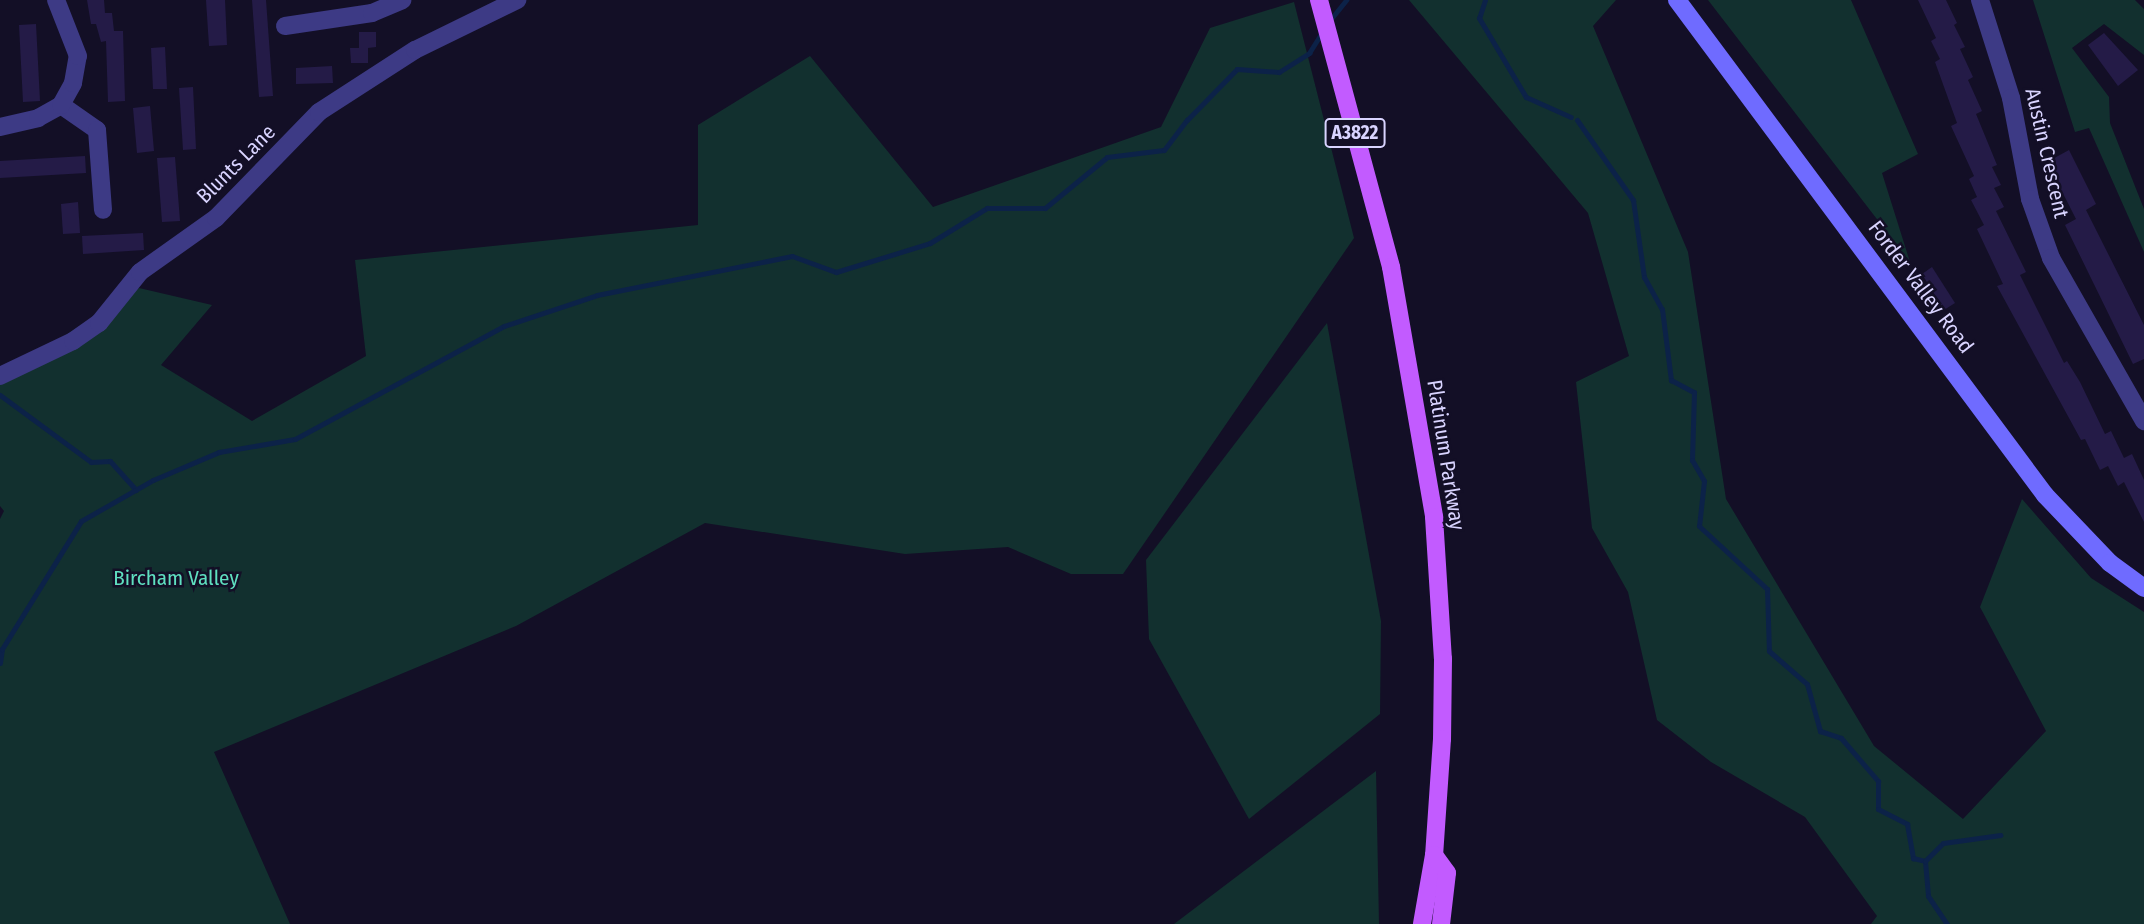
<!DOCTYPE html>
<style>
body{margin:0}
#map{position:relative;width:2144px;height:924px;overflow:hidden;background:#130f26;font-family:"Fira Sans Condensed",sans-serif}
div>[style]{position:absolute}
[style*='--x']{left:calc(var(--x)*1px);top:calc(var(--y)*1px);width:calc(var(--w)*1px);rotate:calc(var(--a)*1deg)}
.green>*{inset:0;background:#12302f}
.stream>*{height:5px;margin:-2.5px;padding:0 2.5px;transform-origin:2.5px;border-radius:2.5px;background:#0c2248}
.building>*{inset:0;background:#241b47}
.minor>*{height:18px;margin:-9px;padding:0 9px;transform-origin:9px;border-radius:9px;background:#3d3a85}
.secondary>*{height:18px;margin:-9px;padding:0 9px;transform-origin:9px;border-radius:9px;background:#6f6bff}
.primary>*{height:18px;margin:-9px;padding:0 9px;transform-origin:9px;border-radius:9px;background:#c25bff}
span{translate:-50% -50%;white-space:nowrap;text-align:center;line-height:1.15;-webkit-text-stroke:5px #130f26;paint-order:stroke}
.shield-label span{padding:2px 5px;background:#130f26;border:2px solid;border-radius:5px;-webkit-text-stroke-width:0}
.shield-label{font-size:19px;color:#d9d4ff;font-weight:700}
.street-label{font-size:21px;color:#d9d4ff}
.park-label{font-size:21px;color:#5fe0c0}
</style>
<div id="map">
<div class="green">
<i style="clip-path:polygon(1409px 0,1616px 0,1593px 26px,1688px 252px,1726px 499px,1874px 746px,1963px 819px,2046px 731px,1980px 607px,2022px 499px,2091px 578px,2144px 612px,2144px 924px,1871px 924px,1877px 916px,1805px 817px,1711px 762px,1657px 720px,1628px 592px,1592px 528px,1576px 382px,1629px 356px,1588px 213px)"></i>
<i style="clip-path:polygon(1708px 0,1851px 0,1918px 154px,1882px 173px,1910px 262px)"></i>
<i style="clip-path:polygon(2033px 0,2135px 0,2144px 9px,2144px 55px,2104px 24px,2072px 48px,2109px 97px,2110px 123px,2144px 209px,2144px 252px,2089px 128px,2075px 132px)"></i>
<i style="clip-path:polygon(1294px 2px,1354px 238px,1123px 574px,1071px 574px,1008px 547px,905px 554px,705px 523px,516px 626px,214px 752px,290px 924px,0 924px,0 519px,4px 511px,0 506px,0 377px,139px 288px,212px 305px,161px 365px,252px 421px,366px 356px,355px 260px,698px 225px,698px 125px,810px 56px,933px 207px,1161px 127px,1210px 28px)"></i>
<i style="clip-path:polygon(1327px 323px,1381px 621px,1380px 714px,1249px 819px,1149px 639px,1146px 560px)"></i>
<i style="clip-path:polygon(1376px 771px,1379px 924px,1174px 924px)"></i>
</div>
<div class="stream">
<i style="--x:1485;--y:0;--w:19;--a:108"></i>
<i style="--x:1479;--y:18;--w:92;--a:59.3"></i>
<i style="--x:1526;--y:97;--w:49;--a:24"></i>
<i style="--x:1330;--y:20;--w:26;--a:-51"></i>
<i style="--x:1577;--y:120;--w:98;--a:55"></i>
<i style="--x:1633;--y:200;--w:78;--a:81.9"></i>
<i style="--x:1644;--y:277;--w:37;--a:61"></i>
<i style="--x:1662;--y:309;--w:72;--a:82.8"></i>
<i style="--x:1671;--y:380;--w:26;--a:28"></i>
<i style="--x:1694;--y:392;--w:68;--a:91.7"></i>
<i style="--x:1692;--y:460;--w:24;--a:60"></i>
<i style="--x:1704;--y:481;--w:45;--a:96.3"></i>
<i style="--x:1699;--y:526;--w:93;--a:42.8"></i>
<i style="--x:1767;--y:589;--w:62;--a:88.2"></i>
<i style="--x:1769;--y:651;--w:50;--a:41"></i>
<i style="--x:1807;--y:684;--w:49;--a:74.5"></i>
<i style="--x:1820;--y:731;--w:22;--a:18"></i>
<i style="--x:1841;--y:738;--w:57;--a:49.3"></i>
<i style="--x:1878;--y:781;--w:28;--a:90"></i>
<i style="--x:1878;--y:809;--w:33;--a:27"></i>
<i style="--x:1907;--y:824;--w:35;--a:80"></i>
<i style="--x:1913;--y:858;--w:12;--a:14"></i>
<i style="--x:1925;--y:861;--w:35;--a:85"></i>
<i style="--x:1928;--y:896;--w:34;--a:56"></i>
<i style="--x:0;--y:395;--w:113;--a:36.4"></i>
<i style="--x:91;--y:462;--w:19;--a:-3"></i>
<i style="--x:110;--y:461;--w:39;--a:48"></i>
<i style="--x:0;--y:663;--w:14;--a:-82"></i>
<i style="--x:2;--y:649;--w:150;--a:-58.3"></i>
<i style="--x:81;--y:521;--w:83;--a:-29.7"></i>
<i style="--x:153;--y:480;--w:72;--a:-23"></i>
<i style="--x:219;--y:452;--w:77;--a:-9.7"></i>
<i style="--x:295;--y:439;--w:238;--a:-28.4"></i>
<i style="--x:504;--y:326;--w:98;--a:-18.4"></i>
<i style="--x:597;--y:295;--w:199;--a:-11.3"></i>
<i style="--x:792;--y:256;--w:47;--a:20"></i>
<i style="--x:836;--y:272;--w:98;--a:-17.1"></i>
<i style="--x:930;--y:243;--w:67;--a:-31.6"></i>
<i style="--x:987;--y:208;--w:58;--a:0"></i>
<i style="--x:1045;--y:208;--w:80;--a:-39.4"></i>
<i style="--x:1107;--y:157;--w:57;--a:-7"></i>
<i style="--x:1164;--y:150;--w:38;--a:-53"></i>
<i style="--x:1187;--y:120;--w:71;--a:-45.6"></i>
<i style="--x:1237;--y:69;--w:42;--a:4.1"></i>
<i style="--x:1279;--y:72;--w:36;--a:-32"></i>
<i style="--x:1309;--y:53;--w:26;--a:-58"></i>
<i style="--x:1925;--y:861;--w:25;--a:-45"></i>
<i style="--x:1943;--y:843;--w:58;--a:-8"></i>
</div>
<div class="building">
<i style="clip-path:polygon(87px 0,104px 0,105px 13px,112px 13px,114px 31px,123px 31px,125px 101px,108px 102px,106px 41px,101px 42px,96px 24px,91px 24px)"></i>
<i style="clip-path:polygon(206px 0,225px 0,227px 45px,209px 46px)"></i>
<i style="clip-path:polygon(252px 0,266px 0,273px 96px,259px 97px)"></i>
<i style="clip-path:polygon(1918px 0,1946px 0,1957px 23px,1954px 25px,1965px 47px,1960px 49px,1973px 77px,1968px 80px,1982px 111px,1976px 114px,1997px 165px,1992px 167px,2001px 185px,1994px 188px,2004px 207px,1996px 211px,2026px 272px,2020px 275px,2064px 363px,2067px 361px,2080px 382px,2105px 434px,2111px 431px,2124px 458px,2132px 454px,2144px 480px,2144px 522px,2124px 482px,2118px 486px,2108px 466px,2100px 470px,2085px 439px,2081px 440px,1997px 286px,2003px 284px,1977px 229px,1984px 225px,1971px 200px,1977px 197px,1969px 179px,1974px 176px,1951px 126px,1957px 123px,1935px 62px,1940px 59px,1931px 41px,1936px 38px)"></i>
<i style="clip-path:polygon(36px 24px,40px 101px,23px 102px,19px 25px)"></i>
<i style="clip-path:polygon(359px 32px,376px 32px,376px 47px,368px 48px,368px 63px,351px 63px,350px 48px,359px 48px)"></i>
<i style="clip-path:polygon(2104px 33px,2138px 70px,2118px 86px,2088px 45px)"></i>
<i style="clip-path:polygon(165px 47px,167px 89px,153px 89px,151px 48px)"></i>
<i style="clip-path:polygon(332px 66px,333px 83px,296px 84px,296px 68px)"></i>
<i style="clip-path:polygon(193px 87px,196px 149px,183px 150px,179px 88px)"></i>
<i style="clip-path:polygon(150px 106px,154px 151px,137px 153px,133px 108px)"></i>
<i style="clip-path:polygon(2069px 150px,2096px 204px,2086px 210px,2144px 325px,2144px 359px,2133px 364px,2065px 225px,2076px 219px,2047px 162px)"></i>
<i style="clip-path:polygon(85px 156px,86px 173px,0 178px,0 161px)"></i>
<i style="clip-path:polygon(175px 157px,180px 221px,162px 222px,157px 158px)"></i>
<i style="clip-path:polygon(78px 202px,80px 233px,63px 234px,61px 204px)"></i>
<i style="clip-path:polygon(143px 233px,144px 250px,83px 254px,82px 236px)"></i>
<i style="clip-path:polygon(1932px 267px,1955px 303px,1944px 310px,1922px 274px)"></i>
</div>
<div class="minor">
<i style="--x:1980;--y:0;--w:103;--a:72.4"></i>
<i style="--x:2011;--y:98;--w:103;--a:79.3"></i>
<i style="--x:2030;--y:199;--w:63;--a:70.4"></i>
<i style="--x:2051;--y:258;--w:188;--a:60.3"></i>
<i style="--x:285;--y:26;--w:88;--a:-8.5"></i>
<i style="--x:372;--y:13;--w:33;--a:-23"></i>
<i style="--x:61;--y:105;--w:44;--a:34.8"></i>
<i style="--x:97;--y:130;--w:80;--a:85.7"></i>
<i style="--x:0;--y:127;--w:39;--a:-13"></i>
<i style="--x:38;--y:118;--w:26;--a:-29"></i>
<i style="--x:61;--y:105;--w:25;--a:-61"></i>
<i style="--x:73;--y:83;--w:27;--a:-80"></i>
<i style="--x:78;--y:56;--w:60;--a:-111.4"></i>
<i style="--x:0;--y:376;--w:81;--a:-25.6"></i>
<i style="--x:73;--y:341;--w:32;--a:-35"></i>
<i style="--x:99;--y:323;--w:65;--a:-51.2"></i>
<i style="--x:140;--y:272;--w:93;--a:-35.4"></i>
<i style="--x:216;--y:218;--w:148;--a:-45.8"></i>
<i style="--x:319;--y:112;--w:114;--a:-32.9"></i>
<i style="--x:415;--y:50;--w:114;--a:-26.1"></i>
</div>
<div class="secondary">
<i style="--x:1677;--y:0;--w:617;--a:53.37"></i>
<i style="--x:2045;--y:495;--w:94;--a:46.3"></i>
<i style="--x:2110;--y:563;--w:42;--a:36.3"></i>
</div>
<div class="primary">
<i style="--x:1319;--y:0;--w:277;--a:74.9"></i>
<i style="--x:1391;--y:267;--w:254;--a:80.2"></i>
<i style="--x:1434;--y:517;--w:142;--a:86.4"></i>
<i style="--x:1443;--y:659;--w:80;--a:90.7"></i>
<i style="--x:1442;--y:739;--w:116;--a:93.9"></i>
<i style="--x:1434;--y:855;--w:70;--a:99.9"></i>
<i style="--x:1434;--y:855;--w:22;--a:54"></i>
<i style="--x:1447;--y:873;--w:51;--a:96.7"></i>
</div>
<div class="shield-label">
<span style="left:1355px;top:133px">A3822</span>
</div>
<div class="street-label">
<span style="left:2047px;top:153px;rotate:77deg">Austin Crescent</span>
<span style="left:236px;top:164px;rotate:-45deg">Blunts Lane</span>
<span style="left:1921px;top:287px;rotate:53deg">Forder Valley Road</span>
<span style="left:1446px;top:455px;rotate:81deg">Platinum Parkway</span>
</div>
<div class="park-label">
<span style="left:176px;top:578px">Bircham Valley</span>
</div>
</div>
